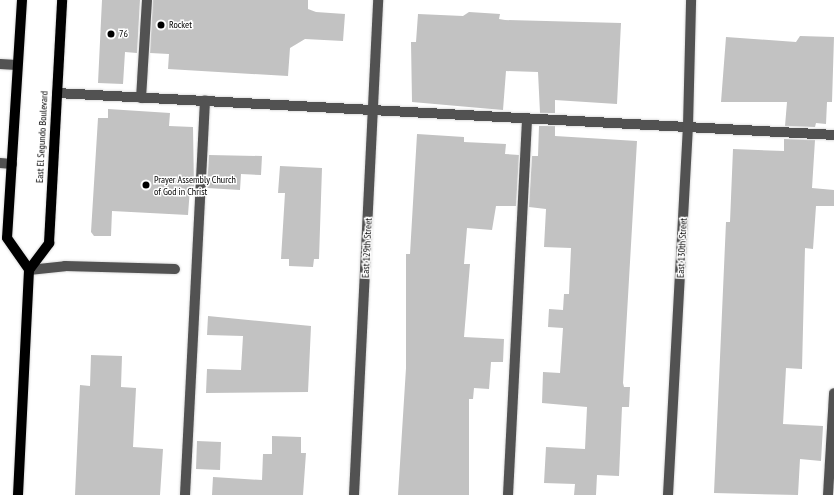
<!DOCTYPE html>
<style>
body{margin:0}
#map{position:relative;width:834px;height:495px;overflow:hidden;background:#fff;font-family:"PT Sans Narrow",sans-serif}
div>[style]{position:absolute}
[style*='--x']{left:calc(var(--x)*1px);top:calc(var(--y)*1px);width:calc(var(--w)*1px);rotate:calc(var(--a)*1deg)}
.building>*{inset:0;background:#c2c2c2}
.roads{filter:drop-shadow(0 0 1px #dbdbdb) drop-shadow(0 0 1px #dbdbdb)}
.minor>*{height:10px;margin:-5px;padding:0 5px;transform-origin:5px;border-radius:5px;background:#525252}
.major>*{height:10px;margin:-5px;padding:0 5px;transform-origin:5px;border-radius:5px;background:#000}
.dots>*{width:11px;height:11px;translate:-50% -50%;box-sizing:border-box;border:2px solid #fff;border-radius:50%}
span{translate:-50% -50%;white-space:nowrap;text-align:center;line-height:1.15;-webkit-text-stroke:3px #fff;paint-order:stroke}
.poi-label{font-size:10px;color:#000}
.left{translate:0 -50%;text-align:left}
.street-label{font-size:10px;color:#000}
</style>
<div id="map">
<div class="building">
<i style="clip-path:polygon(102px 0,140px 0,137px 53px,125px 52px,123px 84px,98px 83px)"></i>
<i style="clip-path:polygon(153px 0,308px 0,308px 9px,316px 12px,345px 14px,343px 41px,305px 39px,290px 48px,288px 76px,168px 69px,169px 54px,150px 53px)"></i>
<i style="clip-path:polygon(469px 12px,500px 14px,499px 19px,505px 20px,621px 23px,617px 104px,555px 100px,555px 113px,540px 113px,538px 72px,506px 71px,503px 110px,412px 102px,411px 42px,416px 42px,418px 14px,463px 16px)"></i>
<i style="clip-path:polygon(800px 36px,834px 37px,832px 102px,827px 102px,826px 124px,816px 123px,815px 127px,785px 126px,787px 102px,721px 102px,726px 37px,796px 42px)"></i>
<i style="clip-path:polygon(108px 109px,170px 113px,169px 126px,193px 127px,194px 188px,190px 188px,188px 215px,112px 211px,111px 236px,94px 236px,91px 232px,98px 118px,108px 118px)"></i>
<i style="clip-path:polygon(539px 126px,555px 126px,555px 136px,637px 141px,623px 383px,624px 387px,630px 387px,629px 407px,622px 407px,619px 476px,597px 475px,596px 495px,574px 495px,575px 484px,544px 483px,546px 447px,585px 449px,587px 407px,542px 403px,543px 372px,560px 373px,563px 328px,548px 327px,549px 309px,563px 310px,564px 294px,569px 294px,571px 248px,544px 247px,546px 209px,529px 207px,532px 156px,538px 156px)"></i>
<i style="clip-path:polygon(417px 134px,464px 137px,464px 142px,506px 144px,505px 154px,519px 155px,516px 206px,496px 206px,492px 230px,467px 228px,464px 264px,470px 264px,464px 337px,504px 339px,503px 362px,491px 362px,489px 389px,474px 388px,473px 399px,469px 399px,469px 495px,398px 495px,406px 368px,406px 254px,410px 254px)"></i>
<i style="clip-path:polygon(784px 139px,815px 140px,812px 188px,834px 190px,834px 206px,816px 206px,813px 249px,805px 248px,802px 369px,786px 368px,783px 424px,823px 426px,821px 461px,800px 459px,798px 495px,714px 493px,726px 222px,730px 222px,733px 149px,784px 151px)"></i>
<i style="clip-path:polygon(209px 155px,262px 156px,261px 175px,241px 174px,240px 190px,207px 188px)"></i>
<i style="clip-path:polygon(280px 166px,322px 168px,319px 259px,314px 259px,313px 267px,289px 266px,289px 259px,281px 259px,285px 193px,278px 193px)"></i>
<i style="clip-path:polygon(208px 316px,311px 326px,308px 392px,206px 393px,207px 369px,241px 370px,243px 336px,207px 335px)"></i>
<i style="clip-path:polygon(91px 355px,122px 356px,121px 387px,136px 388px,133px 447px,163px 449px,160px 495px,75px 495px,80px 385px,90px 386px)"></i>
<i style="clip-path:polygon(272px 436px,301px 437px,301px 453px,306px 453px,303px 495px,212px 495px,213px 477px,262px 480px,263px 454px,272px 454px)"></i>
<i style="clip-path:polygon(197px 441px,221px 442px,220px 470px,196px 469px)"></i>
</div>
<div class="roads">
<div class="minor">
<i style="--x:0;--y:64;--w:17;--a:3"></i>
<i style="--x:57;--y:93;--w:778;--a:3.09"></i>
<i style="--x:141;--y:98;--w:98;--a:-86.5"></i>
<i style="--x:0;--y:163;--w:12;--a:5"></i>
<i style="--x:29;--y:270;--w:36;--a:-6"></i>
<i style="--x:65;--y:266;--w:110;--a:1.6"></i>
<i style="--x:185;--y:495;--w:395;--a:-87.1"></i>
<i style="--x:354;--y:495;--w:496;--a:-87.2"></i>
<i style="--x:508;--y:495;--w:377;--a:-87.1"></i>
<i style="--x:668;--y:495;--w:370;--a:-86.9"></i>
<i style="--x:688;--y:126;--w:126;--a:-88.6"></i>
<i style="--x:828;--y:495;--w:102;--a:-86.6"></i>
</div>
<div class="major">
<i style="--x:22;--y:0;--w:238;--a:93.6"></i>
<i style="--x:7;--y:238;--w:39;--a:55"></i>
<i style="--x:18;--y:495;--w:225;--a:-87.2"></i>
<i style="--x:29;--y:270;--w:34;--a:-53"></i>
<i style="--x:49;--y:243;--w:243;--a:-86.9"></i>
</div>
</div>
<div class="dots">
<i style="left:161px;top:25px;background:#000"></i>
<i style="left:111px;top:34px;background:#000"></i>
<i style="left:146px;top:185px;background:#000"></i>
</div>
<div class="poi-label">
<span class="left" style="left:169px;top:25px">Rocket</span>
<span class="left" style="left:119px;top:34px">76</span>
<span class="left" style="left:154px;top:185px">Prayer Assembly Church<br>of God in Christ</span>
</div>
<div class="street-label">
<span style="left:42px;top:137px;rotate:-87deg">East El Segundo Boulevard</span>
<span style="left:367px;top:248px;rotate:-87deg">East 129th Street</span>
<span style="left:682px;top:248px;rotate:-87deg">East 130th Street</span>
</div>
</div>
